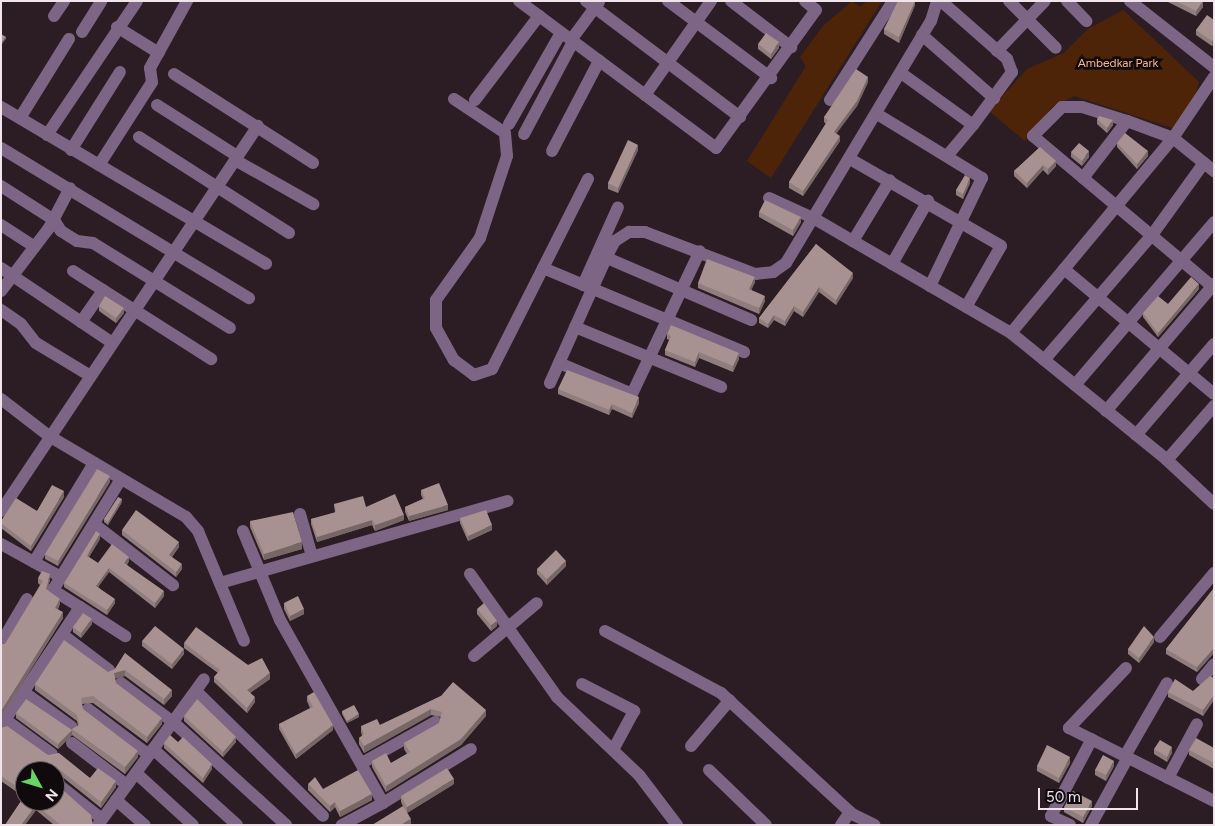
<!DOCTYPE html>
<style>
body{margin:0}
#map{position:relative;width:1215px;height:826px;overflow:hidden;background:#2c1d25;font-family:Figtree,sans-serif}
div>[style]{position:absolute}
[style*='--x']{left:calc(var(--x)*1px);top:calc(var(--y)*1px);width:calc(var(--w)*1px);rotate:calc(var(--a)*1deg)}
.green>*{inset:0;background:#4e2408}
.minor>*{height:12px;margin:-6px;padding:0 6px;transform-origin:6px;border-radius:6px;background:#7c6585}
.wall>*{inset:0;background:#907d7d}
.shaded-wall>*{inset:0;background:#766666}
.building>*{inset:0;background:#a89191}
span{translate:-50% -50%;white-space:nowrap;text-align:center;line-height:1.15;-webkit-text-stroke:5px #100a0d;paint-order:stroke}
.park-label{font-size:12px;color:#f8b691}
.frame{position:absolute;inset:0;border:2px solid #f0e5ea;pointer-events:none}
.north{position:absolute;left:15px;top:761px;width:50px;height:50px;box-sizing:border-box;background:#100a0d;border:1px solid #6a6265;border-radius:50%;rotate:129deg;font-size:14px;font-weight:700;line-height:20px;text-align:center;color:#f0e5ea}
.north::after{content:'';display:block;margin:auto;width:18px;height:22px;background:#67d466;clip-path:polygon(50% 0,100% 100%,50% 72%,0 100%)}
.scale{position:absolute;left:1038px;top:788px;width:100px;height:22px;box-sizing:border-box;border:2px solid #f0e5ea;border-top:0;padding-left:6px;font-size:15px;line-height:18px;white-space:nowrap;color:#f0e5ea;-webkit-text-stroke:4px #100a0d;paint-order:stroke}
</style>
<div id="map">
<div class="green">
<i style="clip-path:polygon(852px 1px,860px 7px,867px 1px,882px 1px,771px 178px,747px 161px,806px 66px,800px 57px,823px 26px)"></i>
<i style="clip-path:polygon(1123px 10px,1199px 82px,1193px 103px,1173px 128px,1074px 96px,1052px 107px,1025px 141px,989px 111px,1027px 69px,1064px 53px,1088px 29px)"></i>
</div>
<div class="minor">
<i style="--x:519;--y:1;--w:246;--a:36.7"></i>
<i style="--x:716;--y:148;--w:170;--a:-54.1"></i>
<i style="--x:816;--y:10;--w:14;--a:-141"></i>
<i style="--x:586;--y:1;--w:193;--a:37"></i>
<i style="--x:668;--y:1;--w:129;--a:36.8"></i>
<i style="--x:731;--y:1;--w:76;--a:37.5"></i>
<i style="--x:941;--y:1;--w:88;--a:41.3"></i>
<i style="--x:1007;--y:59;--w:14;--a:69"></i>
<i style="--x:1012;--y:72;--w:66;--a:126.3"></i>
<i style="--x:1009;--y:1;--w:66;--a:45"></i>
<i style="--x:1067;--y:1;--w:28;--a:46"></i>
<i style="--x:1130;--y:1;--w:107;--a:38.2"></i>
<i style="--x:54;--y:16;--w:18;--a:-56"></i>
<i style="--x:117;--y:27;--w:49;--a:31.8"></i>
<i style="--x:82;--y:32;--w:36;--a:-58"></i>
<i style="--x:922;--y:35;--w:96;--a:41.2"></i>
<i style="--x:571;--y:40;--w:47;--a:-53.6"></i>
<i style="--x:997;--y:51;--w:69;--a:-46.2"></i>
<i style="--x:901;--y:73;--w:89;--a:35.8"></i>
<i style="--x:973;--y:125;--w:38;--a:130"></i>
<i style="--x:174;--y:74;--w:165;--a:32.6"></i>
<i style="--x:645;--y:95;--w:115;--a:-54.9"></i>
<i style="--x:454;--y:99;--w:61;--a:33.7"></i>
<i style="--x:505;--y:133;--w:23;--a:85"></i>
<i style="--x:507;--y:156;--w:86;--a:108.2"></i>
<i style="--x:480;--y:238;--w:76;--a:125.4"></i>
<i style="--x:436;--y:300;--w:28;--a:90"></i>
<i style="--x:436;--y:328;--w:37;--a:61"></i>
<i style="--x:454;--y:360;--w:25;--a:37"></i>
<i style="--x:474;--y:375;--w:19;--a:-18"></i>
<i style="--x:492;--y:369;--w:213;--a:-63.2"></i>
<i style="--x:475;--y:100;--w:106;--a:-52.7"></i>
<i style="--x:830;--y:100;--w:117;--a:-57.5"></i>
<i style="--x:157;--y:105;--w:95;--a:32.5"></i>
<i style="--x:1;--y:107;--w:308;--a:30.6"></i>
<i style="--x:877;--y:114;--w:123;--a:31.4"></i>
<i style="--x:982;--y:178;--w:120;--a:115.7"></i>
<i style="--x:20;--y:118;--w:93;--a:-58.2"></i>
<i style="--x:1127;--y:121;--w:47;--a:-162.7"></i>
<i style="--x:1082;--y:107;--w:20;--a:180"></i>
<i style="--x:1062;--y:107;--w:41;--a:135"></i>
<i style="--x:1033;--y:136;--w:236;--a:40"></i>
<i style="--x:509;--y:124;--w:105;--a:-60.3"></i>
<i style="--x:524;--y:134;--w:104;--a:-62"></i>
<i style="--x:47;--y:135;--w:161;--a:-56.1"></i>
<i style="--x:139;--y:137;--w:178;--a:32.6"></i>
<i style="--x:1;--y:148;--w:290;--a:31.2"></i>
<i style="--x:71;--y:150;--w:92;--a:-57.9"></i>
<i style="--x:552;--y:151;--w:102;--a:-62.4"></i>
<i style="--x:850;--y:159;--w:174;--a:29.9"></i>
<i style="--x:1001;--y:246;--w:70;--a:119.8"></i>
<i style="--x:235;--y:160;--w:90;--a:29.4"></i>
<i style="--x:99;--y:165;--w:98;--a:-57.4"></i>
<i style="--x:152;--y:82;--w:14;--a:-98"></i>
<i style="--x:150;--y:68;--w:77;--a:-61.1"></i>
<i style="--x:1083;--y:178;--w:72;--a:-52.3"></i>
<i style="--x:1127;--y:121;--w:49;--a:20.3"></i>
<i style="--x:1173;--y:138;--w:53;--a:38.8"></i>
<i style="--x:1;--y:186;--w:63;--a:32.7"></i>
<i style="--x:54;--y:220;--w:13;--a:58"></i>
<i style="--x:61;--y:231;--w:19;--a:32"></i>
<i style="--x:77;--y:241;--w:16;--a:7"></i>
<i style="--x:93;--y:243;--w:161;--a:31.8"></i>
<i style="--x:769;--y:198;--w:51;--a:24.5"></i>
<i style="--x:815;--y:219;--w:227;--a:30.2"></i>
<i style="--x:1011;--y:333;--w:201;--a:39.1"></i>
<i style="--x:1167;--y:460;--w:64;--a:43.1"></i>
<i style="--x:1;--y:225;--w:40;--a:32.9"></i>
<i style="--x:853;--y:241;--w:71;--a:-58.8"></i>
<i style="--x:607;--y:258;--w:157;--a:23.3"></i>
<i style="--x:892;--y:264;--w:73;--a:-60.3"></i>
<i style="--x:1;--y:268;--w:133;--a:33.9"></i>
<i style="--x:543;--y:268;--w:218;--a:22.7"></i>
<i style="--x:1064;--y:269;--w:195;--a:39.8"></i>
<i style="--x:73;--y:271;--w:164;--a:32.5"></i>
<i style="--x:583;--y:285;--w:85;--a:-65.8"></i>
<i style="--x:1;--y:291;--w:79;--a:-52.7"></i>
<i style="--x:49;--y:228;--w:45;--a:-62.3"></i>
<i style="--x:1;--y:310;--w:24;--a:35"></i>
<i style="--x:21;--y:324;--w:24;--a:52"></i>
<i style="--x:36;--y:343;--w:62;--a:31.1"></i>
<i style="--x:81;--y:322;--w:39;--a:-55"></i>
<i style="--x:575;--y:327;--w:158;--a:22.3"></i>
<i style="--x:1011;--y:333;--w:254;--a:-50.3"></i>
<i style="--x:1173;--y:138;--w:73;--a:-56.1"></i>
<i style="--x:1044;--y:360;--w:165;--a:-49.2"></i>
<i style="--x:1152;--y:235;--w:89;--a:-54.2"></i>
<i style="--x:559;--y:363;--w:79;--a:23"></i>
<i style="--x:632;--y:394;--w:158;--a:-64.6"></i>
<i style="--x:550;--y:383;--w:141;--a:-65.8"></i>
<i style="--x:608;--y:254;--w:15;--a:-62"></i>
<i style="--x:615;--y:241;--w:17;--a:-33"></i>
<i style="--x:629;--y:232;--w:16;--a:0"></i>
<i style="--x:645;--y:232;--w:118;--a:20.9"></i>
<i style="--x:755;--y:274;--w:18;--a:-6"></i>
<i style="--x:773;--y:272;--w:16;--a:-35"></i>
<i style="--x:786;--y:263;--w:282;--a:-59.1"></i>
<i style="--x:931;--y:21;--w:21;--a:-73"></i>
<i style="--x:1075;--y:385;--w:214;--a:-49.5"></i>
<i style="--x:1;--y:399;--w:61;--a:37.6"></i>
<i style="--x:49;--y:436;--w:159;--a:30.6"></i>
<i style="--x:186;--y:517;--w:18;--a:49"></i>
<i style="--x:198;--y:531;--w:119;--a:67.3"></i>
<i style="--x:1106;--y:411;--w:167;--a:-49.6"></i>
<i style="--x:1136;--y:435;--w:120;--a:-49.4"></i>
<i style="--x:1167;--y:460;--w:72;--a:-49"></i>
<i style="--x:1;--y:511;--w:463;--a:-56.3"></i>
<i style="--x:300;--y:514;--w:44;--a:74.1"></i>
<i style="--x:94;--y:524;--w:100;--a:37.7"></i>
<i style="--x:243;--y:531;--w:96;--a:67.4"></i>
<i style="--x:280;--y:620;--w:210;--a:60.6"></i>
<i style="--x:383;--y:803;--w:47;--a:151.8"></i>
<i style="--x:1;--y:544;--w:68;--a:28.8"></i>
<i style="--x:34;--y:562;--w:116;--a:-58.8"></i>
<i style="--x:470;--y:574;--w:151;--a:54.7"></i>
<i style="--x:557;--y:697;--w:113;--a:43.6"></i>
<i style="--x:639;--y:775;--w:63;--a:52.8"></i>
<i style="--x:220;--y:583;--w:299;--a:-15.9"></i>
<i style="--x:80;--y:607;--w:54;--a:32.8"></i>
<i style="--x:605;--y:631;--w:132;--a:28.1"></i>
<i style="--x:721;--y:693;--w:178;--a:42.7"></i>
<i style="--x:852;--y:814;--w:25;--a:26"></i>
<i style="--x:63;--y:635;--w:58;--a:37.3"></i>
<i style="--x:1160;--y:637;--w:84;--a:-49.8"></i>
<i style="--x:1;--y:643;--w:51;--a:-59.4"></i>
<i style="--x:474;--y:656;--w:82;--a:-40.1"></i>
<i style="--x:1126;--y:668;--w:83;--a:133.5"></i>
<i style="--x:1069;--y:728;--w:162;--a:26.7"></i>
<i style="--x:1202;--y:679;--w:19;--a:-51"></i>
<i style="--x:121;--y:683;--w:65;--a:36.9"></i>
<i style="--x:173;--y:722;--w:153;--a:42.3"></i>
<i style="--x:582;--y:684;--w:59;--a:27.4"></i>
<i style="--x:634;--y:711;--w:44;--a:118.3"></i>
<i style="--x:196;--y:691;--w:178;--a:44.5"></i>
<i style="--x:24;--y:692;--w:59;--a:36.1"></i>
<i style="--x:88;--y:709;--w:76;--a:37"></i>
<i style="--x:6;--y:720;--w:57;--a:36.5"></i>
<i style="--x:1;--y:726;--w:143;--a:-56.4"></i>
<i style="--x:80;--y:607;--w:32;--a:-148"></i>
<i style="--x:53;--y:590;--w:130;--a:-58.5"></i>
<i style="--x:72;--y:743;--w:69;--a:37.4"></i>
<i style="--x:691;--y:746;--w:60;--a:-49.7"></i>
<i style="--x:153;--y:749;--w:113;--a:42.1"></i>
<i style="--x:1125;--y:756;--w:84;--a:-60.1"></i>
<i style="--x:362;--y:763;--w:84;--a:-29.3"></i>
<i style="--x:709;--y:770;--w:79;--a:44"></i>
<i style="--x:136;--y:773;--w:77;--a:42.4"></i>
<i style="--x:1168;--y:778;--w:61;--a:-61.8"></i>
<i style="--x:55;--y:782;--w:60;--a:38.2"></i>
<i style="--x:116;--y:800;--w:38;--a:41"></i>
<i style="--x:383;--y:803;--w:103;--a:-31.5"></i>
<i style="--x:98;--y:825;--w:180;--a:-54"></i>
<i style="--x:841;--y:825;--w:16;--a:-55"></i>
<i style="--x:1070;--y:825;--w:21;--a:-155"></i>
<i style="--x:1051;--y:816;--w:87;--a:-62"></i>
<i style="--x:1091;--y:825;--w:77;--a:-61.4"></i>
</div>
<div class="wall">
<i style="clip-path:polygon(915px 1px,915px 5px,899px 43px,884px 34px,884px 29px)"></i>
<i style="clip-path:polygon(1166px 1px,1203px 1px,1203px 7px,1196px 16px)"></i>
<i style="clip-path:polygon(1214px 20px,1214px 44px,1212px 46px,1196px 35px,1196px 30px)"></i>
<i style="clip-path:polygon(758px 44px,779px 48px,771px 59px,758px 49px)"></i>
<i style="clip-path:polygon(868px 82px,857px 106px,836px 133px,840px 141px,803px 196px,789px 188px,789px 182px,826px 124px,824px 122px,824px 117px)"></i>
<i style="clip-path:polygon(1097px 119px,1113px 125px,1107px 133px,1097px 124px)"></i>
<i style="clip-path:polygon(1117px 143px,1148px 156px,1137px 169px,1117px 147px)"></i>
<i style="clip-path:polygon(1040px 147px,1056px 166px,1048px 175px,1043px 170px,1027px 188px,1014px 176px,1014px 171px)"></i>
<i style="clip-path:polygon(638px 150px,618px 193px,608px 189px,608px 183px)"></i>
<i style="clip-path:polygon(1071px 152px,1089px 157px,1082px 166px,1071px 157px)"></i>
<i style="clip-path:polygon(970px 183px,963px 199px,956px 195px,956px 190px)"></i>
<i style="clip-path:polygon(759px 212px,801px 222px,793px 236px,759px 217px)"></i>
<i style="clip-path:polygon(816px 244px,853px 278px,836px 305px,819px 292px,803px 317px,794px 311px,785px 326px,774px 320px,768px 328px,759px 323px,759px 318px)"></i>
<i style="clip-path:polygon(755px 282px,751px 290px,765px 301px,759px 314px,698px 288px,698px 283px)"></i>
<i style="clip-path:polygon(1199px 289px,1158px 337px,1143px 317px,1143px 313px,1168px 304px)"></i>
<i style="clip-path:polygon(99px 306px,124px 313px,116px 323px,99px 311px)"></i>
<i style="clip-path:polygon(667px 334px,739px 359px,733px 372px,699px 358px,695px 367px,665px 355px,665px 350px,669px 340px,667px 339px)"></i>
<i style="clip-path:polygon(558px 389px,639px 403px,632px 418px,612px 409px,609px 415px,558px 394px)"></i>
<i style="clip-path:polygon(110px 482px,58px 566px,45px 559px,45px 554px)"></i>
<i style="clip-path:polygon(421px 490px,448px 510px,409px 521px,405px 512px,405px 507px,423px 499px,421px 495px)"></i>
<i style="clip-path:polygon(64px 497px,31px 551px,1px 528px,1px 521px,37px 511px)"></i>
<i style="clip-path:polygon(122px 502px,108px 525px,104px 522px,104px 519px)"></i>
<i style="clip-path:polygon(334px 504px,366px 507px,404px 520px,375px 531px,372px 525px,317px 542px,311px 524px,311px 519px,335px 513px)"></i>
<i style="clip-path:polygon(460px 518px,492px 530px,468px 541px,460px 523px)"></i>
<i style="clip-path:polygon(250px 521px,302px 549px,264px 560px,250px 527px)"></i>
<i style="clip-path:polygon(122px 530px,179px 547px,172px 557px,182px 569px,176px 577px,122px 535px)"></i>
<i style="clip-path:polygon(100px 539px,89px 557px,98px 563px,129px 561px,127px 565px,164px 596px,155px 608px,109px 572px,98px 587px,115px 603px,107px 615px,64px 587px,64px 583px)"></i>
<i style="clip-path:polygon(566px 566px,547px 585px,537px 574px,537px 569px)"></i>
<i style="clip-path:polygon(38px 578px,50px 580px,47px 590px,60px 604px,58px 609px,63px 618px,1px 717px,1px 644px,5px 644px,40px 585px,38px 583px)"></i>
<i style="clip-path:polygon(1214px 588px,1214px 653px,1197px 672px,1166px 654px,1166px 649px)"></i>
<i style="clip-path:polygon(284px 603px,304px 614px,290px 621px,284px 609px)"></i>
<i style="clip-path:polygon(477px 609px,497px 626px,491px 631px,477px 614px)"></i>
<i style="clip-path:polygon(92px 624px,81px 638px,73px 632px,73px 627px)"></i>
<i style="clip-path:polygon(142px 641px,184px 654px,172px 669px,142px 646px)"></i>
<i style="clip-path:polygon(1154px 642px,1139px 663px,1128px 654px,1128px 649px)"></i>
<i style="clip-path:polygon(184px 643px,248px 665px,270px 679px,250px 693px,255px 702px,247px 713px,214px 682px,214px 677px,218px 673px,184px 648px)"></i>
<i style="clip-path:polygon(125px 653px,172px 696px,164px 705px,125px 676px,115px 678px,116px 683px,162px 724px,147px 743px,93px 703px,82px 704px,83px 709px,138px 757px,125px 774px,72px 735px,58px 749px,16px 718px,16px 713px,72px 730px,72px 729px,78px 726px,77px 721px,35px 690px,35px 684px,108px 672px,115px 669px)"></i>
<i style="clip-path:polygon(1214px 678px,1214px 700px,1203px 716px,1168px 697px,1168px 692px,1193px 691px)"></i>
<i style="clip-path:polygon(307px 696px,333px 730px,296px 759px,279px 729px,279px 724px,310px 708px,307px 701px)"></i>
<i style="clip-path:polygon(441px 696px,486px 716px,461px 745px,386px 792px,372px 767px,372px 761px,391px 763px,407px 754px,404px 749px,404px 743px,439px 723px,441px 717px,431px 715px,364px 753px,359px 744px,359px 738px,362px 736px,361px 732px,361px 726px,380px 725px)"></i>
<i style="clip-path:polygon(342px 711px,359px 717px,347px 723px,342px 714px)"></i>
<i style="clip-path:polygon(184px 716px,236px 742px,223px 757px,184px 721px)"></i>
<i style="clip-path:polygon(1px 728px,48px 755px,90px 778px,116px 787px,101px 808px,60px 775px,55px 775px,55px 771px,25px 771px,25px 801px,93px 825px,54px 825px,36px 810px,25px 825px,5px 825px,24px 797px,1px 781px)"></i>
<i style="clip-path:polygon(178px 742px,212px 769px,203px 783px,164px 748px,164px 743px)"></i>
<i style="clip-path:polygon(1214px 748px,1214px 769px,1189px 755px,1189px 750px)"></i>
<i style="clip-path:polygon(1154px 749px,1172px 753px,1167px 762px,1154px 754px)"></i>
<i style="clip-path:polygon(1070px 763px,1059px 783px,1037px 771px,1037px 766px)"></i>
<i style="clip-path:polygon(1114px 766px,1106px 781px,1095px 775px,1095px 770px)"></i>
<i style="clip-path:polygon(308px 784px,323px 789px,372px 800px,340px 817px,335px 807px,330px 812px,308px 790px)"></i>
<i style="clip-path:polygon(454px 784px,407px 813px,411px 824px,401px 802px,401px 796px)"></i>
<i style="clip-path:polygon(1092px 806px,1083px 823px,1064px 812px,1064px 807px)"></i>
</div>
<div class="shaded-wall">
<i style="clip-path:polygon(915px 1px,915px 5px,899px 43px,899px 37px)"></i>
<i style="clip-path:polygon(1203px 1px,1203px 7px,1196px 16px,1196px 11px)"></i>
<i style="clip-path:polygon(6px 37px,6px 39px,1px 45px,1px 43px)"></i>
<i style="clip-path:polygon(1214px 38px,1214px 44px,1212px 46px,1212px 41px)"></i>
<i style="clip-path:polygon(779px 42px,779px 48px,771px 59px,771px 54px)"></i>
<i style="clip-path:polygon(868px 77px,868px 82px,857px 106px,834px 137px,834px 132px)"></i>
<i style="clip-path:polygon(1113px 120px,1113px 125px,1107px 133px,1107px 128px)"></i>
<i style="clip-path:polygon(840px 136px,840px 141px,803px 196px,803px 191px)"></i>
<i style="clip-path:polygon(638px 145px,638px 150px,618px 193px,618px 188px)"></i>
<i style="clip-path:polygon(1089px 151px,1089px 157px,1082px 166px,1082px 161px)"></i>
<i style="clip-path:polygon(1148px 151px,1148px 156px,1137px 169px,1137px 164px)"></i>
<i style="clip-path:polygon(1056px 161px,1056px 166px,1048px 175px,1048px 169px)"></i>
<i style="clip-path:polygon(1043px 165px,1043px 170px,1027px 188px,1027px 183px)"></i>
<i style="clip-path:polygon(970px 178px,970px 183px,963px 199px,963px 194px)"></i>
<i style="clip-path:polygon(801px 217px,801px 222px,793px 236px,793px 230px)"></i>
<i style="clip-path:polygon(853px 273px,853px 278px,836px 305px,836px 300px)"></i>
<i style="clip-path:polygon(755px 277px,755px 282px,749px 295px,749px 289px)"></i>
<i style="clip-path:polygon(1199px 284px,1199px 289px,1158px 337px,1158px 333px)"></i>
<i style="clip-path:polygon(819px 287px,819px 292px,803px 317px,803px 312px)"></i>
<i style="clip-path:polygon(765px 296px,765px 301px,759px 314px,759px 308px)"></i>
<i style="clip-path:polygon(794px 306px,794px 311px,785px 326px,785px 321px)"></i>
<i style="clip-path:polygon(124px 308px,124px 313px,116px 323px,116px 318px)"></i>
<i style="clip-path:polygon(774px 315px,774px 320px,768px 328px,768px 324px)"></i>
<i style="clip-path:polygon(699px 352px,699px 358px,695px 367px,695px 362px)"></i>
<i style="clip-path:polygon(739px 353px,739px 359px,733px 372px,733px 366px)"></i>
<i style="clip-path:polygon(639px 397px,639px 403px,632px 418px,632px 413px)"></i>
<i style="clip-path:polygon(612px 404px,612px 409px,609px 415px,609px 410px)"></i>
<i style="clip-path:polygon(110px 476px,110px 482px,58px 566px,58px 561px)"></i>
<i style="clip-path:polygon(64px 491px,64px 497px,31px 551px,31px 546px)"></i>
<i style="clip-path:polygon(122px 499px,122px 502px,108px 525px,108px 522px)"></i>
<i style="clip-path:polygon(448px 505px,448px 510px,409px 521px,409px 516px)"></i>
<i style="clip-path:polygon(404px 515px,404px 520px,375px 531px,375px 525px)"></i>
<i style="clip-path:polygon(372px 520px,372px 525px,317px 542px,317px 537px)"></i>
<i style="clip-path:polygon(492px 525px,492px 530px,468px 541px,468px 536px)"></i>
<i style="clip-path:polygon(100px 534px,100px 539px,87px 560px,87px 556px)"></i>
<i style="clip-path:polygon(179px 542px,179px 547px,169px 560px,169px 555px)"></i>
<i style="clip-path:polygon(302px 542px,302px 549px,264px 560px,264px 554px)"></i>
<i style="clip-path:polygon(129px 557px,129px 561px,124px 568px,124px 563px)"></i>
<i style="clip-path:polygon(566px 561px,566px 566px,547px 585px,547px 579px)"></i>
<i style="clip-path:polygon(182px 564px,182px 569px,176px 577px,176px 572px)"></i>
<i style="clip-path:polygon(109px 568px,109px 572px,96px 590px,96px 586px)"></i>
<i style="clip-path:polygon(50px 574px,50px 580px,46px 594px,46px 589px)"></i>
<i style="clip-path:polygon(164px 591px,164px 596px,155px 608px,155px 603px)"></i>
<i style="clip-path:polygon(60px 599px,60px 604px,55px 613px,55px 608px)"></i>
<i style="clip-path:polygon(115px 599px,115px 603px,107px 615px,107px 610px)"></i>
<i style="clip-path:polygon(304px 609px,304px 614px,290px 621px,290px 616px)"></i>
<i style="clip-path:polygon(63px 612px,63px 618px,1px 717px,1px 711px)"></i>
<i style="clip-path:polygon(92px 619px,92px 624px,81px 638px,81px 633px)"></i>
<i style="clip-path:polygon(497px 621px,497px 626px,491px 631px,491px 625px)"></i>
<i style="clip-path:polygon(1154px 637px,1154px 642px,1139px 663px,1139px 658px)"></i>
<i style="clip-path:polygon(1214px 648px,1214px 653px,1197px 672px,1197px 667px)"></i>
<i style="clip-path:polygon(184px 649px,184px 654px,172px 669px,172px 664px)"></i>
<i style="clip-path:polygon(125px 670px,125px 676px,114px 679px,114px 673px)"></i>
<i style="clip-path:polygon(270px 673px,270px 679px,247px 695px,247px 690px)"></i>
<i style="clip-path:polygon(172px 690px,172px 696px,164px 705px,164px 699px)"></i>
<i style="clip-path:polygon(1213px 695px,1213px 700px,1203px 716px,1203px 710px)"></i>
<i style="clip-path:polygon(255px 697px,255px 702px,247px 713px,247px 708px)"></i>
<i style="clip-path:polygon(431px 709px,431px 715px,364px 753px,364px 746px)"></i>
<i style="clip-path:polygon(486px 710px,486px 716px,461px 745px,386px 792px,386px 786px)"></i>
<i style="clip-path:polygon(359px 714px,359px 717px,347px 723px,347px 721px)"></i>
<i style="clip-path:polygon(162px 718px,162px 724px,147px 743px,147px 737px)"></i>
<i style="clip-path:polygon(333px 725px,333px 730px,296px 759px,296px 754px)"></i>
<i style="clip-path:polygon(72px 730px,72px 735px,58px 749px,58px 744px)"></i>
<i style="clip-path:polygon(236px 737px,236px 742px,223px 757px,223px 752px)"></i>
<i style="clip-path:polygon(1172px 747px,1172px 753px,1167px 762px,1167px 757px)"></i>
<i style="clip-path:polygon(138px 751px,138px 757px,125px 774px,125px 767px)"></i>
<i style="clip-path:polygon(1070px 757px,1070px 763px,1059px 783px,1059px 778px)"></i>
<i style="clip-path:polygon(1114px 761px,1114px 766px,1106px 781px,1106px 775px)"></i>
<i style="clip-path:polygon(212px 764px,212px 769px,203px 783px,203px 778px)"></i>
<i style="clip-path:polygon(454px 779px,454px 784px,407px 813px,407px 807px)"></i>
<i style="clip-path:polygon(116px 781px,116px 787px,101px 808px,101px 802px)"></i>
<i style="clip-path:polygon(372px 794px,372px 800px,340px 817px,340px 811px)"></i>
<i style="clip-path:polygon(1092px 801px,1092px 806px,1083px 823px,1083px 817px)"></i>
<i style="clip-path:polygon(335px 802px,335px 807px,330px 812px,330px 806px)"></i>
<i style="clip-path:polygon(36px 805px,36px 810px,25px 825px,21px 825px)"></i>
<i style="clip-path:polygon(411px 819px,411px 824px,401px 825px)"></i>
</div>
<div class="building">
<i style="clip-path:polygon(898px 1px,915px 1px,899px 37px,884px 29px)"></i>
<i style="clip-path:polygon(1176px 1px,1203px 1px,1196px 11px)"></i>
<i style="clip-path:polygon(1207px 15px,1214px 20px,1214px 38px,1212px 41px,1196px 30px)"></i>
<i style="clip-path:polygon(766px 33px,779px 42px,771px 54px,758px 44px)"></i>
<i style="clip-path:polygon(1px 34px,6px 37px,1px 43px)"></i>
<i style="clip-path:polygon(856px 69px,868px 77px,857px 101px,834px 132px,840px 136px,803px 191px,789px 182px,828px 120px,824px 117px)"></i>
<i style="clip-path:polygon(1099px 116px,1113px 120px,1107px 128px,1097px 119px)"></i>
<i style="clip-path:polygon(1125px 133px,1148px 151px,1137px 164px,1117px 143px)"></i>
<i style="clip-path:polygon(628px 140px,638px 145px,618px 188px,608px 183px)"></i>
<i style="clip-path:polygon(1079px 143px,1089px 151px,1082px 161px,1071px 152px)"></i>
<i style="clip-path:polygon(1040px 147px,1056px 161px,1048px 169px,1043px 165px,1027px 183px,1014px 171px)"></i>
<i style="clip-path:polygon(965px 175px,970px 178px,963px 194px,956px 190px)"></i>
<i style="clip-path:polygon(765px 200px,801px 217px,793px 230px,759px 212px)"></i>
<i style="clip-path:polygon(816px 244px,853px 273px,836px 300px,819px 287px,803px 312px,794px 306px,785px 321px,774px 315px,768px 324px,759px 318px)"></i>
<i style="clip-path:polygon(707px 259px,755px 277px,749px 289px,765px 296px,759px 308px,698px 283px)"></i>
<i style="clip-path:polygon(1191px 277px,1199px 284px,1158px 333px,1143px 313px,1158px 296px,1168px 304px)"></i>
<i style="clip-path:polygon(105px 296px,124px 308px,116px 318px,99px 306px)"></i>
<i style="clip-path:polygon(671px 325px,739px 353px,733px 366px,699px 352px,695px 362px,665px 350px,671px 336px,667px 334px)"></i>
<i style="clip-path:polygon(567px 370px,639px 397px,632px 413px,612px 404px,609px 410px,558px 389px)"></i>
<i style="clip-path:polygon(97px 469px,110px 476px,58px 561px,45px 554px)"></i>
<i style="clip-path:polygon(439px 483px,448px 505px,409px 516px,405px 507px,425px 498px,421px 490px)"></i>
<i style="clip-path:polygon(52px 485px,64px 491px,31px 546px,1px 523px,1px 521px,16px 498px,37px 511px)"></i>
<i style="clip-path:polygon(395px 494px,404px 515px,375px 525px,372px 520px,317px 537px,311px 519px,336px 512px,334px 504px,363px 496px,366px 507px)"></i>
<i style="clip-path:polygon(118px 497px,122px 499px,108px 522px,104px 519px)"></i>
<i style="clip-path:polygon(136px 510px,179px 542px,169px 555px,182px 564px,176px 572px,122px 530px)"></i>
<i style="clip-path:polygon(486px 510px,492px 525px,468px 536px,460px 518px)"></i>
<i style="clip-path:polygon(293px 512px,302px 542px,264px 554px,250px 521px)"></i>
<i style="clip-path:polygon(96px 531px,100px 534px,87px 556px,98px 563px,112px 544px,129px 557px,124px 563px,164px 591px,155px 603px,109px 568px,96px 586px,115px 599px,107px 610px,64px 583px)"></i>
<i style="clip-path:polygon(556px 550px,566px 561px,547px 579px,537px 569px)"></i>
<i style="clip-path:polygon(42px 571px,50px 574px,46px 589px,60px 599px,55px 608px,63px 612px,1px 711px,1px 644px,5px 644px,43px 581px,38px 578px)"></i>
<i style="clip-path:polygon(1214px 588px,1214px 648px,1197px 667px,1166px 649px)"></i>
<i style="clip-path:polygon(298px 596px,304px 609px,290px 616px,284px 603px)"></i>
<i style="clip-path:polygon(484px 603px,497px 621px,491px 625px,477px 609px)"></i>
<i style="clip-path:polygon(83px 613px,92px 619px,81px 633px,73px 627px)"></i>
<i style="clip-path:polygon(155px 626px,184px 649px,172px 664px,142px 641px)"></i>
<i style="clip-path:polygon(1144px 626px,1154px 637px,1139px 658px,1128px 649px)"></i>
<i style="clip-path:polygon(196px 627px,248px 665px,262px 658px,270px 673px,247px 690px,255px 697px,247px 708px,214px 677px,220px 670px,184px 643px)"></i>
<i style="clip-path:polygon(64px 640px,108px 672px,115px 669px,125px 653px,172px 690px,164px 699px,125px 670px,114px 673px,116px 683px,162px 718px,147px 737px,93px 696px,81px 698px,83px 709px,138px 751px,125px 767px,72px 729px,79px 725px,77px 715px,35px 684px)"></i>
<i style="clip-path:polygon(1210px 676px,1214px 678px,1214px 695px,1203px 710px,1168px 692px,1175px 679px,1193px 691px)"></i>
<i style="clip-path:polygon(453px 682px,486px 710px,461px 739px,386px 786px,372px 761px,386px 753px,391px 763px,410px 752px,404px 743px,439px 723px,442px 712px,431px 709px,364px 746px,359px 738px,364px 734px,361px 726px,377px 719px,380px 725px,441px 696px)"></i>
<i style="clip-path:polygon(314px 692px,333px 725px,296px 754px,279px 724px,313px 707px,307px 696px)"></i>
<i style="clip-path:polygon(26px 699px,72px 730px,58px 744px,16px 713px)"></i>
<i style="clip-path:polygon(197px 699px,236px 737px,223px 752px,184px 716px)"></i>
<i style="clip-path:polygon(354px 705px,359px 714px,347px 721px,342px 711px)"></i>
<i style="clip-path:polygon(7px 726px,48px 755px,59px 753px,90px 778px,98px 768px,116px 781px,101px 802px,60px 770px,52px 769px,50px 771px,25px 771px,25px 792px,1px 776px,1px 728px)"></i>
<i style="clip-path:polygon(170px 735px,178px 742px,183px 737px,212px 764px,203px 778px,164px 743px)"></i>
<i style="clip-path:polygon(1196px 738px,1214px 748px,1214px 763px,1189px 750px)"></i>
<i style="clip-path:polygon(1160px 740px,1172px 747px,1167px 757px,1154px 749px)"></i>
<i style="clip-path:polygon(1047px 745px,1070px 757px,1059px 778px,1037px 766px)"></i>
<i style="clip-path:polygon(1103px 755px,1114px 761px,1106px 775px,1095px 770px)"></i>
<i style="clip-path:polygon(447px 768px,454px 779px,407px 807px,401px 796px)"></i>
<i style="clip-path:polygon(358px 770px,372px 794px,340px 811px,335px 802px,330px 806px,308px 784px,315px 777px,323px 789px)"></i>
<i style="clip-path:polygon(55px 783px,91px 815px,93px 825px,61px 825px,36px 805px,21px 825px,5px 825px,25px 795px,25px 801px,55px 801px)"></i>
<i style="clip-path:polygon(1073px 791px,1092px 801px,1083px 817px,1064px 807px)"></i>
<i style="clip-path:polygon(403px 806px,411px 819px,401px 825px,372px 825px)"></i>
</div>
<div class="park-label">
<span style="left:1118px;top:64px">Ambedkar Park</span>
</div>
<div class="frame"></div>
<div class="north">N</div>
<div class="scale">50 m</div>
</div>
